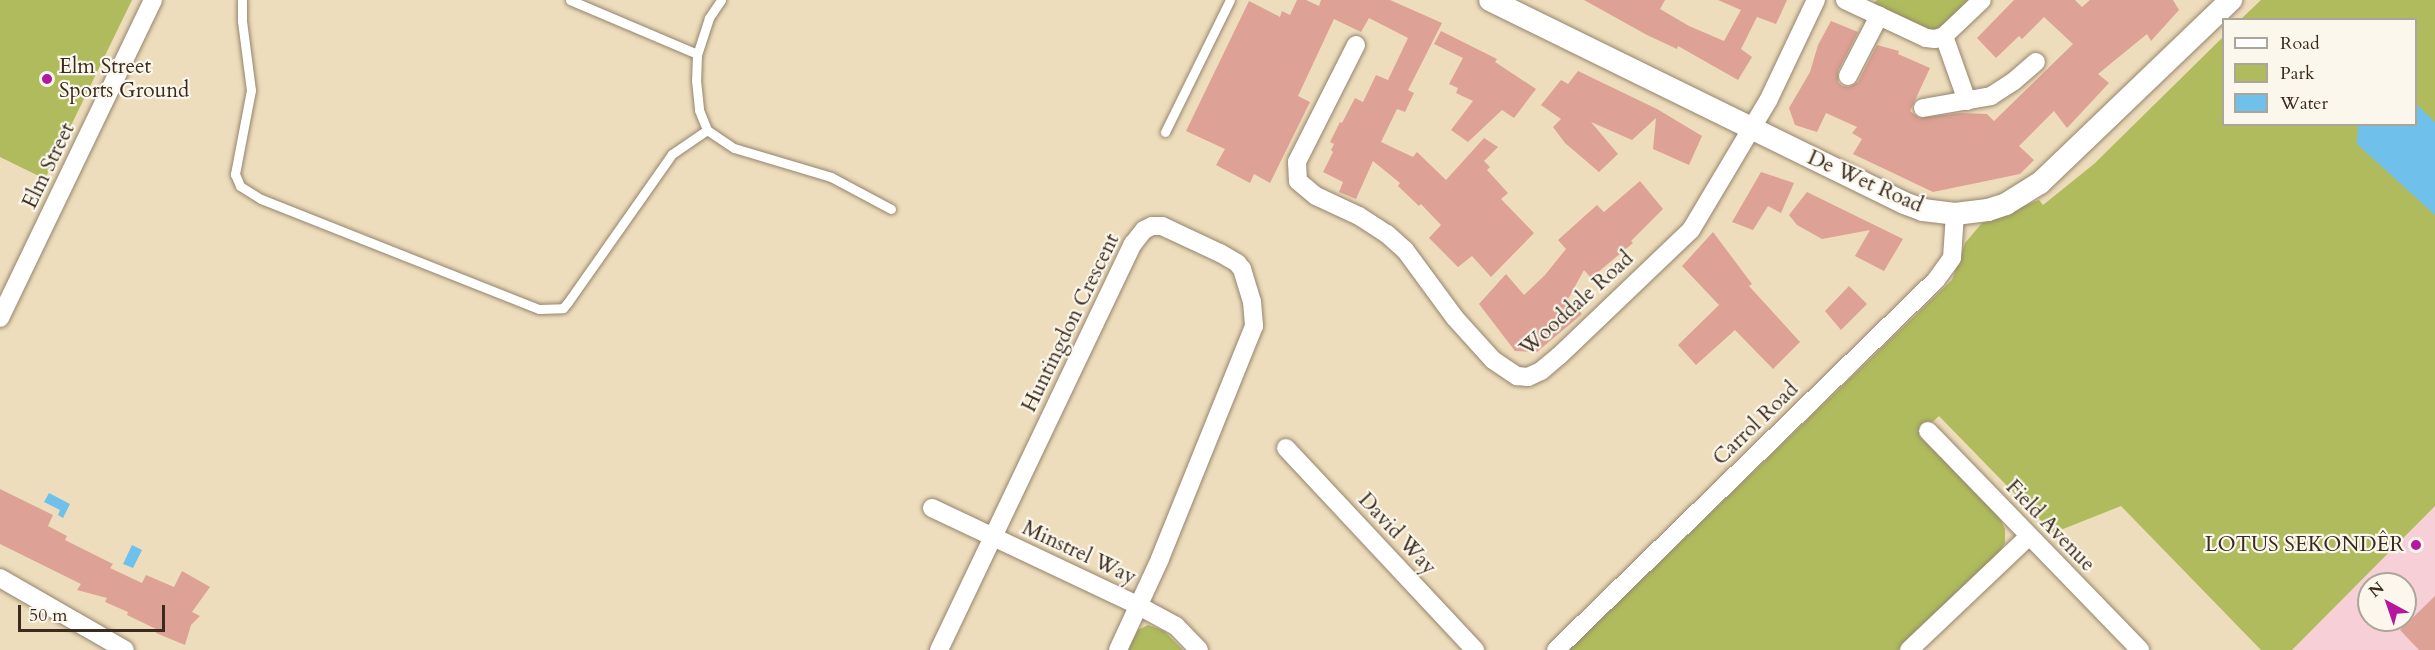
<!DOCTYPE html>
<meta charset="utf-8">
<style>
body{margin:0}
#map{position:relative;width:2435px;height:650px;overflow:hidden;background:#eeddbc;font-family:Cardo,serif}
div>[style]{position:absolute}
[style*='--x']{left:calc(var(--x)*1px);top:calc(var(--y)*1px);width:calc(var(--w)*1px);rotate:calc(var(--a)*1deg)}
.built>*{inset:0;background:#f6cfd7}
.green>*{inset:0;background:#afbb5c}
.water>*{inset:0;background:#6fc0eb}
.building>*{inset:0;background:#dda195}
.roads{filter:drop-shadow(0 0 2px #94846d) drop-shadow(0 0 2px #94846d)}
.service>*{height:9px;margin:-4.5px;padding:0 4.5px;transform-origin:4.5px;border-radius:4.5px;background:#fff}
.minor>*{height:18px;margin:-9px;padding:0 9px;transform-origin:9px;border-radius:9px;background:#fff}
.tertiary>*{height:22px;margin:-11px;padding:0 11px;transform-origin:11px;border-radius:11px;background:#fff}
.dots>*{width:16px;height:16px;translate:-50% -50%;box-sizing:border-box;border:3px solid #fbf7ec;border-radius:50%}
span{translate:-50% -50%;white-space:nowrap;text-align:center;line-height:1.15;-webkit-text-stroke:4.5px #fbf7ec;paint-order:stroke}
.poi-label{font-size:21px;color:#3b2a1e}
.left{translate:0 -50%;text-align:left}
.right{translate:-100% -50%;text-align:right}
.street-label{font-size:21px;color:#3b2a1e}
.legend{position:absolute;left:2222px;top:18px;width:195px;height:108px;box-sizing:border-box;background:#fbf7ec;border:2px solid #aea59a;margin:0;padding:8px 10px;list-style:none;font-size:18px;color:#3b2a1e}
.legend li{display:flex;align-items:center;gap:12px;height:30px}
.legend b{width:30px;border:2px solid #aea59a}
.north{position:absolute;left:2357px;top:572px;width:60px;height:60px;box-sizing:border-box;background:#fbf7ec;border:2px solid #aea59a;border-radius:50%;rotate:320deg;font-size:16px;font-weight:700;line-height:24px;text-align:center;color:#3b2a1e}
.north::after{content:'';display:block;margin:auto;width:21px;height:27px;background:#b5179e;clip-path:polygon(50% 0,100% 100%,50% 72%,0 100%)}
.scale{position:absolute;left:18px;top:605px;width:147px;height:27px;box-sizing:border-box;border:3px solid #3b2a1e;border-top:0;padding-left:8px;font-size:18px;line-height:21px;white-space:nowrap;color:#3b2a1e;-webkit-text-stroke:4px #fbf7ec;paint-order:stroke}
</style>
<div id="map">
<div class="built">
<i style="clip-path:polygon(evenodd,2435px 506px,2435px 650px,2292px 650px,2435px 506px,2369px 584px,2405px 584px,2405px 620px,2369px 620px,2369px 584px)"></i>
</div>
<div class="green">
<i style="clip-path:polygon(0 0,132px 0,45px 179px,0 157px)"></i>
<i style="clip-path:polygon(1877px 0,1975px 0,1944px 29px,1926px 31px,1871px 6px)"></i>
<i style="clip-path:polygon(2261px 0,2435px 0,2435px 506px,2292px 650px,2261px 650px,2121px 506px,2053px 533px,1939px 416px,1919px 435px,1999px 517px,2005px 529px,2005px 543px,1998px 554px,1898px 650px,1569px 650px,1952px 280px,1965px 243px,1982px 223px,2039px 200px,2043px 205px,2094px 164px,2223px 37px,2224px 124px,2416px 124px,2416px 20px,2241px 19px)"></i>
<i style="clip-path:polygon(1148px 625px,1164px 631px,1183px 650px,1127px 650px,1138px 630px)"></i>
</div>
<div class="water">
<i style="clip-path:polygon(2416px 104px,2435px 122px,2435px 215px,2357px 144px,2358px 125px,2416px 124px)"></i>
<i style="clip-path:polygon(49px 493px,70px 504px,63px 518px,58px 515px,60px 510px,44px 502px)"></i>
<i style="clip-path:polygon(132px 545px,142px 550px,133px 568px,123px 564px)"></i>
</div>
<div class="building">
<i style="clip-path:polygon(1297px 0,1306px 0,1319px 6px,1321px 0,1390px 0,1442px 23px,1408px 90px,1414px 93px,1405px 112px,1397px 109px,1381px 142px,1413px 157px,1417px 152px,1446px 180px,1484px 138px,1498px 147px,1484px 161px,1490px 167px,1487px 170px,1508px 193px,1501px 199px,1534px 233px,1491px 277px,1472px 256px,1458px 267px,1429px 238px,1441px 225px,1421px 204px,1419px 206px,1398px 186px,1400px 183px,1373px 161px,1356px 199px,1339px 192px,1343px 182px,1323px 172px,1333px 152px,1331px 150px,1334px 144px,1330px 142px,1340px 122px,1342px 123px,1355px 98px,1363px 102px,1376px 75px,1388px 80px,1408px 38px,1369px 18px,1361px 32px,1334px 19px,1298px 96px,1310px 102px,1270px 183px,1254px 174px,1250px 183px,1216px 165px,1225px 149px,1186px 131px,1249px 1px,1280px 17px,1282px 11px,1290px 15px)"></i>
<i style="clip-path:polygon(1584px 0,1665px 0,1660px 9px,1689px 26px,1724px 41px,1741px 10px,1718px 0,1787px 0,1776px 24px,1757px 17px,1741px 49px,1752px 57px,1738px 80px,1678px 46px,1677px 49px,1647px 35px)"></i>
<i style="clip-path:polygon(2014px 0,2075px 0,2082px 7px,2090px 0,2173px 0,2179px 10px,2151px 41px,2147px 34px,2098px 74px,2109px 83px,2067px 128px,2054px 111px,2019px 146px,2034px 160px,2020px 174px,1933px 192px,1853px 154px,1862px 139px,1852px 133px,1857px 127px,1826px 113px,1817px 132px,1795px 125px,1789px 108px,1810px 72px,1818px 45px,1831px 21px,1858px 32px,1838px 71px,1838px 82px,1842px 86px,1849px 87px,1858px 82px,1877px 45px,1899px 51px,1898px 54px,1930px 68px,1910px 111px,1919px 118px,1960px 113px,1987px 114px,1994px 121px,2073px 44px,2044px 17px,2022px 39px,2019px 36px,1996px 58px,1977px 38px)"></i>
<i style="clip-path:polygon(1441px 31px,1497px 59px,1495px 62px,1536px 89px,1514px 118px,1502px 110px,1468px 142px,1451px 130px,1473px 101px,1456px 93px,1458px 88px,1449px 84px,1463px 58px,1434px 44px)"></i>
<i style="clip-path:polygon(1578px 71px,1657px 109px,1702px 136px,1689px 165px,1653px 149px,1656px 118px,1632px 140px,1591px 122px,1618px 154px,1599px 172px,1565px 143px,1553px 127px,1561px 119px,1541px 105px,1561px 80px,1568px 84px)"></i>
<i style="clip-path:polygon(1761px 172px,1794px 183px,1781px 213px,1768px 206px,1753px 230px,1732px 222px)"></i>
<i style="clip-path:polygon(1640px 181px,1663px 209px,1631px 241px,1633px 243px,1591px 278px,1584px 270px,1568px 299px,1582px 314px,1537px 352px,1515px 351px,1479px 304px,1506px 274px,1524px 295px,1545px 275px,1566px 249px,1558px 240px,1597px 205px,1604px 212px)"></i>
<i style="clip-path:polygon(1807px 192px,1903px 239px,1884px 271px,1855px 256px,1870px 230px,1822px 239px,1797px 225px,1789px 215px)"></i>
<i style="clip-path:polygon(1713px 232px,1752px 284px,1749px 286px,1800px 342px,1773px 369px,1735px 330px,1696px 365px,1678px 345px,1719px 305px,1682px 266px)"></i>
<i style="clip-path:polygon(1849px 286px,1867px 304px,1841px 330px,1825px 311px)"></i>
<i style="clip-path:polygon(0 489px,53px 515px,48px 526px,67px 536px,65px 540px,113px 564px,110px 568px,142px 583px,146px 575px,174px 587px,182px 571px,210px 587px,192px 612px,200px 616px,191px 625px,185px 645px,156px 633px,156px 629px,127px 615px,128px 612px,105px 602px,107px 598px,77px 590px,81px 584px,0 544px)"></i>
<i style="clip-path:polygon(2435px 596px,2435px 650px,2419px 650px,2400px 630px)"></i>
</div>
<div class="roads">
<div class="service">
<i style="--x:242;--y:0;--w:21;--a:90"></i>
<i style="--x:242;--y:21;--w:70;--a:82.6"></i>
<i style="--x:251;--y:90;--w:86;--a:100.8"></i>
<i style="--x:235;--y:174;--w:13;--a:67"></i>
<i style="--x:240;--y:186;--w:25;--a:32"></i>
<i style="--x:261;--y:199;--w:299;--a:21.6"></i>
<i style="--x:539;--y:309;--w:24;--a:-2"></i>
<i style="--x:563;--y:308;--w:8;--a:-50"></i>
<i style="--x:568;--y:302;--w:181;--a:-54.9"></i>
<i style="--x:672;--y:154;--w:42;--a:-34.4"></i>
<i style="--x:570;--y:0;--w:138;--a:23"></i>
<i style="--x:721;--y:0;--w:22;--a:124"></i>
<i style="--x:709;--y:18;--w:38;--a:108"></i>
<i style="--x:697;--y:54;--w:26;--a:92"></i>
<i style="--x:696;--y:80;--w:30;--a:84"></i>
<i style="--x:699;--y:110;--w:22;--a:68"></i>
<i style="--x:707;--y:130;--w:32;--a:34"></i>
<i style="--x:734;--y:148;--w:101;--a:16.6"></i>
<i style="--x:831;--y:177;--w:68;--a:28.1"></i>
<i style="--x:1165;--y:132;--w:147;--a:-63.8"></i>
</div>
<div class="minor">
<i style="--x:1845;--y:0;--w:89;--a:25.1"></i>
<i style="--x:1926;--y:38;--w:9;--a:6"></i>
<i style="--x:1935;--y:39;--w:9;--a:-18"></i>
<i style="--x:1944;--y:36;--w:52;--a:-43.5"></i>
<i style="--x:1944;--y:36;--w:69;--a:70.5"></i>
<i style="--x:1356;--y:45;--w:131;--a:116.8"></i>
<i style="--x:1297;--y:162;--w:19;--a:87"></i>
<i style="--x:1298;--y:181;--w:23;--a:40"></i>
<i style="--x:1316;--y:196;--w:47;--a:24.9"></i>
<i style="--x:1359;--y:216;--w:33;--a:33"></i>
<i style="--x:1387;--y:234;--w:24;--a:42"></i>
<i style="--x:1405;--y:250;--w:84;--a:53.7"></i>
<i style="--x:1455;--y:318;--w:57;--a:47.9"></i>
<i style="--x:1493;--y:360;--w:29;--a:34"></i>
<i style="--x:1517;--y:376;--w:11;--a:5"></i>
<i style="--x:1528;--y:377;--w:14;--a:-25"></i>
<i style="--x:1541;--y:371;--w:23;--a:-40"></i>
<i style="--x:1559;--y:356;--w:182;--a:-43.7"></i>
<i style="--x:1691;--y:230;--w:150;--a:-59.2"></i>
<i style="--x:1768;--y:101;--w:112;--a:-64.6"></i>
<i style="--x:1848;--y:76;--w:68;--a:-62.7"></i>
<i style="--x:1923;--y:108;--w:69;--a:-10"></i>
<i style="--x:1991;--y:96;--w:27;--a:-33"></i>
<i style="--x:2014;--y:81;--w:29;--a:-41"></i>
<i style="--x:0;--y:318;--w:353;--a:-64.3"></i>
<i style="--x:1928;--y:431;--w:305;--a:45.9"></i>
<i style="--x:1286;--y:448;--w:277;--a:46.9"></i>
<i style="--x:932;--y:508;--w:229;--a:25.3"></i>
<i style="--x:1139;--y:606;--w:42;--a:28.4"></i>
<i style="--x:1176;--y:626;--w:33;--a:46"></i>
<i style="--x:0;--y:578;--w:144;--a:29.9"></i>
<i style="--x:939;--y:650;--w:450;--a:-64.5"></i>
<i style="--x:1133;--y:244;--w:18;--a:-52"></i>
<i style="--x:1144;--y:230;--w:9;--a:-27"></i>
<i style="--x:1152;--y:226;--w:10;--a:0"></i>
<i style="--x:1162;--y:226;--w:64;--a:25"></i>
<i style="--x:1220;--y:253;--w:20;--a:30"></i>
<i style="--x:1237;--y:263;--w:8;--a:50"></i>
<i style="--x:1242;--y:269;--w:34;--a:73"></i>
<i style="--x:1252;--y:302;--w:24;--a:85"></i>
<i style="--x:1254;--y:326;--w:251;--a:112"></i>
<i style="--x:1160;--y:559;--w:100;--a:114.8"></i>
<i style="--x:1556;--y:650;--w:530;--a:-44.24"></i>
<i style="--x:1936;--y:280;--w:27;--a:-54"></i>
<i style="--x:1952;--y:258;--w:44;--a:-86.1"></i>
<i style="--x:1909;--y:650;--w:164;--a:-43.5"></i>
</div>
<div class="tertiary">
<i style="--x:1490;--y:0;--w:461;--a:26.1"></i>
<i style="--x:1904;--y:203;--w:20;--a:20"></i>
<i style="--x:1923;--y:210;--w:32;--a:7"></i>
<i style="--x:1955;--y:214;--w:33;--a:-7"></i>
<i style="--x:1988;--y:210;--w:19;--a:-18"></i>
<i style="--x:2006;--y:204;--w:40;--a:-32"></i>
<i style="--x:2040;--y:183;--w:265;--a:-43.8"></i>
</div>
</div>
<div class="dots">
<i style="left:47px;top:79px;background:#b5179e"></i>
<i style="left:2416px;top:545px;background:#b5179e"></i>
</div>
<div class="poi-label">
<span class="left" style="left:59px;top:79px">Elm Street<br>Sports Ground</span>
<span class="right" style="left:2404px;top:545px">LOTUS SEKONDÊR</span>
</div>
<div class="street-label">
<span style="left:49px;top:166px;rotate:-64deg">Elm Street</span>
<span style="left:1865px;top:182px;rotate:24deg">De Wet Road</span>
<span style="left:1577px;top:304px;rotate:-42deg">Wooddale Road</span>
<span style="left:1071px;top:323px;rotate:-64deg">Huntingdon Crescent</span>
<span style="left:1756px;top:424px;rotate:-44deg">Carrol Road</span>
<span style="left:2050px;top:526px;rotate:46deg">Field Avenue</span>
<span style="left:1397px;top:534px;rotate:47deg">David Way</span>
<span style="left:1079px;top:553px;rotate:25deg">Minstrel Way</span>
</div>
<ul class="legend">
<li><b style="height:8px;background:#fff"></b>Road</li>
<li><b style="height:16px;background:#afbb5c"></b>Park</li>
<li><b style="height:16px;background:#6fc0eb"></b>Water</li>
</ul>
<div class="north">N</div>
<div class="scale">50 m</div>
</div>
